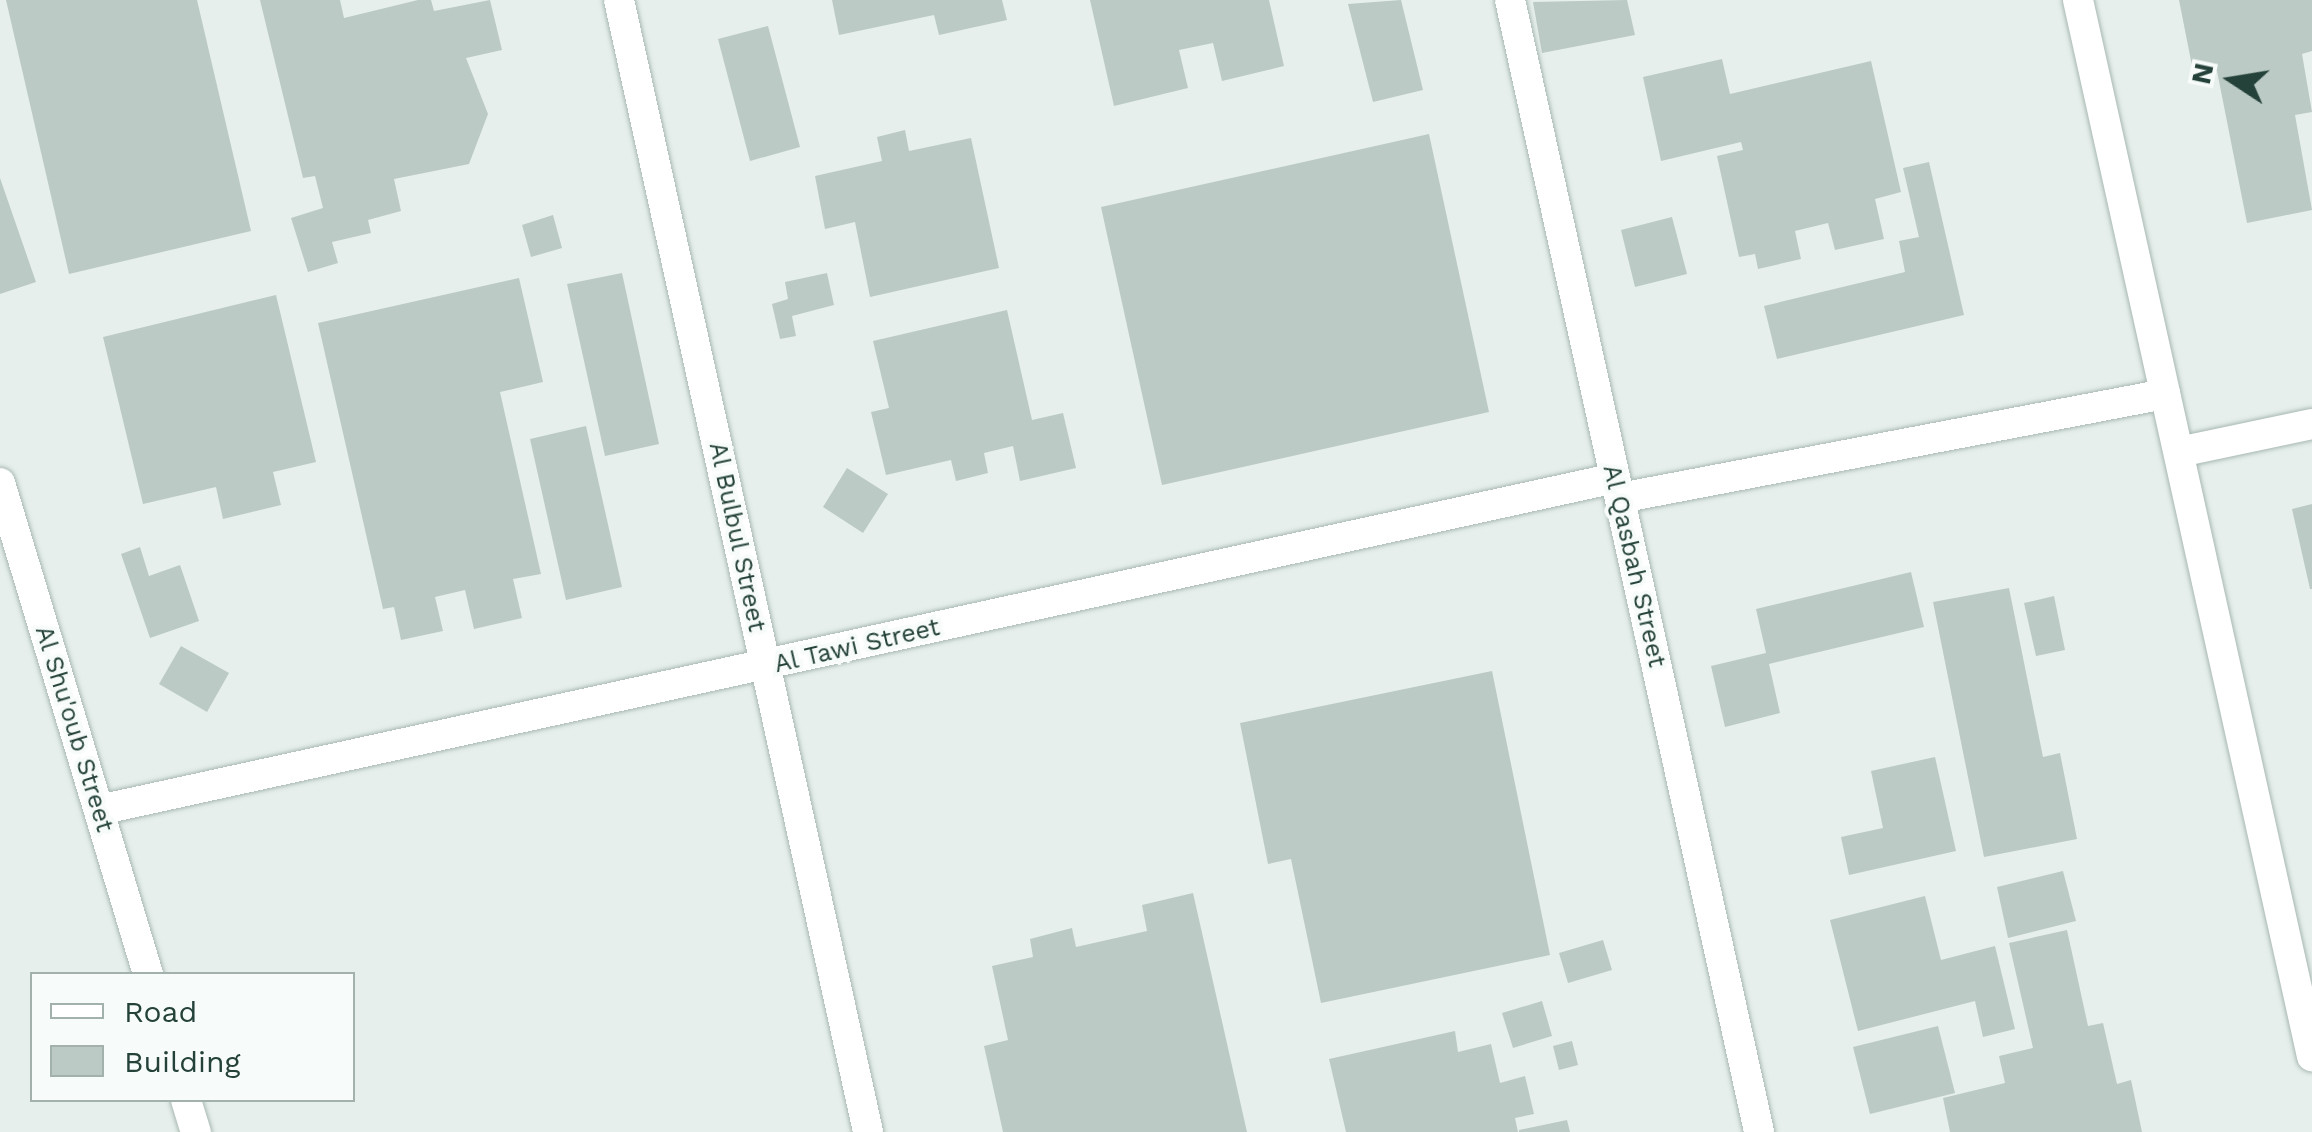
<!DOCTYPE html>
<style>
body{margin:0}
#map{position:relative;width:2312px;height:1132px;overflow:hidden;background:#e6efeb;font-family:"Work Sans",sans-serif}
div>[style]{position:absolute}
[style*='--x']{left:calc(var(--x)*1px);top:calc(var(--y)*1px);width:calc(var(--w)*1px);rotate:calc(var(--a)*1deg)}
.building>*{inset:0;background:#bbcac4}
.roads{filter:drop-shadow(0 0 2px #a8b8b2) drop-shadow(0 0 2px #a8b8b2)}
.minor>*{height:30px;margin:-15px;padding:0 15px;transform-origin:15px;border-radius:15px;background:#fff}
span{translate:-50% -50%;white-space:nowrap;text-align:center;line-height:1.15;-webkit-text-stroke:8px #f7fbf9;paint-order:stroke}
.street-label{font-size:25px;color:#24423a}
.legend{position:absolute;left:30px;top:972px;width:325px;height:130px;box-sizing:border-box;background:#f7fbf9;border:2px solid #a3b1ad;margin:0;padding:12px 18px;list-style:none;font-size:30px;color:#24423a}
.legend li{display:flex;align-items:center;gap:20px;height:50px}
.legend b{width:50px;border:2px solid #a3b1ad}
.north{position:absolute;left:2182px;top:30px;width:100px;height:100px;-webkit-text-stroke:8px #f7fbf9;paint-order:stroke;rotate:282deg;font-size:28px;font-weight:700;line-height:40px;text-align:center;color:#24423a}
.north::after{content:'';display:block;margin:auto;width:35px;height:45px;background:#24423a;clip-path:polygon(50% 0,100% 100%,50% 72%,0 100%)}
</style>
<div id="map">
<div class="building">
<i style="clip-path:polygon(6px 0,197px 0,251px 231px,69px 274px)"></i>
<i style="clip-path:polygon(260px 0,340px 0,344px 18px,418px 0,431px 0,434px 11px,490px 0,502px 50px,466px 58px,488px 114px,469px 164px,394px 179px,401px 211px,368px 220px,371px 233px,332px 242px,338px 263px,308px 272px,291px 218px,323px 208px,315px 176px,303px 178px)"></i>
<i style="clip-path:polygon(832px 0,1002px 0,1007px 20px,939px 35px,934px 15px,839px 35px)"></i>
<i style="clip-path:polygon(1090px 0,1269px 0,1284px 66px,1222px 81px,1213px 43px,1179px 50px,1188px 88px,1114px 106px)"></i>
<i style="clip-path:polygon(1401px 0,1423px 90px,1373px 102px,1348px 4px)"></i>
<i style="clip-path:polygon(1627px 0,1635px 35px,1542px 53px,1533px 2px)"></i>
<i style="clip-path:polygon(2179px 0,2312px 0,2312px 51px,2302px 54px,2312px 112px,2295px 115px,2312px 210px,2247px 223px,2217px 71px,2194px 76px)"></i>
<i style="clip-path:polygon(768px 26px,800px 147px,750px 161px,718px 39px)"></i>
<i style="clip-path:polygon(1722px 59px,1730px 94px,1871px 61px,1901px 192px,1875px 199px,1884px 239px,1835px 250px,1828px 223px,1795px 231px,1801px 259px,1758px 269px,1755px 254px,1739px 257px,1717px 156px,1743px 150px,1741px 142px,1661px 161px,1643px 77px)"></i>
<i style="clip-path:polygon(905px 130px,909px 151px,971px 138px,999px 268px,870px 297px,855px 222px,825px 229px,815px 176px,882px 161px,877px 137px)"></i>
<i style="clip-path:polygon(1429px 134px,1489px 412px,1162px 485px,1101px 207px)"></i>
<i style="clip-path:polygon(1929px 162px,1964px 315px,1777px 359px,1764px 306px,1905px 272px,1899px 241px,1919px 237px,1903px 168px)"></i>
<i style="clip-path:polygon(0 178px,36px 282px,0 294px)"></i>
<i style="clip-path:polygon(553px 215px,562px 248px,531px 257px,522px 225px)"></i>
<i style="clip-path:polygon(1672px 217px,1687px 274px,1635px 287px,1621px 230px)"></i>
<i style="clip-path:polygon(622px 273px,659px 444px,605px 456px,567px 284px)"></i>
<i style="clip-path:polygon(827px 273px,834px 305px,792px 316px,796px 336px,780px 339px,772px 304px,788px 299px,785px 282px)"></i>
<i style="clip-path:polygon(519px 278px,543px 382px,500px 392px,541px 574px,513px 579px,522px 618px,474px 629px,465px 590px,435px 597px,443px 631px,401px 640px,394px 607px,383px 609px,318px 323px)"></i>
<i style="clip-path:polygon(276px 295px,316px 462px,273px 472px,281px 505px,223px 519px,216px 487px,143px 504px,103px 337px)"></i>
<i style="clip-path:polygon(1007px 310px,1032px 420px,1063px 413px,1076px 468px,1020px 481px,1013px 446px,984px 453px,988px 473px,956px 481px,951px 460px,886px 475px,871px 412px,889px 408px,873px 341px)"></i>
<i style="clip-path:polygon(586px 426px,622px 587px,566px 600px,530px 439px)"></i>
<i style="clip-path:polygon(847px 468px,888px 494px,863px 533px,823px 507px)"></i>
<i style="clip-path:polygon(2312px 504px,2312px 589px,2310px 589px,2292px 509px)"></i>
<i style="clip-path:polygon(140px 547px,149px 576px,180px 565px,199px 621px,150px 638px,121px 554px)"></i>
<i style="clip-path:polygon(1911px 572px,1924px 627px,1769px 664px,1780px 713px,1725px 727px,1711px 666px,1766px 653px,1756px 609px)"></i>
<i style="clip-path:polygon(2009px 588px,2043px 757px,2060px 753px,2077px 839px,1984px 857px,1933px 602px)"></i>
<i style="clip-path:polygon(2054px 596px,2065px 650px,2036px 656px,2024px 603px)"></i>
<i style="clip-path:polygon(181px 646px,229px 673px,207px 712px,159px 684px)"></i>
<i style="clip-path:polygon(1492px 671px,1550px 955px,1321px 1003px,1291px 859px,1268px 864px,1240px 723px)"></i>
<i style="clip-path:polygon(1935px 757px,1956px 851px,1849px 875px,1841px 837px,1883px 828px,1871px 771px)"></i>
<i style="clip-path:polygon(2063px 871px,2076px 921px,2008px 938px,1997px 887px)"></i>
<i style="clip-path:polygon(1193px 893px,1247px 1132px,1003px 1132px,984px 1046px,1008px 1040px,992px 966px,1033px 957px,1030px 939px,1072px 928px,1076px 947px,1147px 931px,1142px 905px)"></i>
<i style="clip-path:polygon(1925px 896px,1941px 960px,1995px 946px,2015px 1029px,1983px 1037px,1975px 1001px,1858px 1031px,1830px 920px)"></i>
<i style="clip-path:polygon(2067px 930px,2088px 1026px,2103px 1023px,2117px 1084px,2131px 1080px,2142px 1132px,1950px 1132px,1943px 1098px,2005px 1083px,1999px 1056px,2033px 1048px,2009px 943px)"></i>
<i style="clip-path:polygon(1603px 940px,1612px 970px,1568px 983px,1559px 953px)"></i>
<i style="clip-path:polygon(1542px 1001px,1552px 1036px,1513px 1048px,1502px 1013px)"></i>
<i style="clip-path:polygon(1938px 1026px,1955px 1093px,1870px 1114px,1853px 1047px)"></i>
<i style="clip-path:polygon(1455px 1031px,1458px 1052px,1491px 1044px,1500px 1083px,1525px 1076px,1534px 1114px,1515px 1118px,1518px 1132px,1346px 1132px,1329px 1059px)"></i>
<i style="clip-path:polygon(1572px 1041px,1578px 1065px,1559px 1070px,1553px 1046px)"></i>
<i style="clip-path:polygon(1567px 1120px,1570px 1132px,1519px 1132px,1519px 1130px)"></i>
</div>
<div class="roads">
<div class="minor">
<i style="--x:619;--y:0;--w:1159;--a:77.59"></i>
<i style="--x:1510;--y:0;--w:1159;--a:77.59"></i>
<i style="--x:2078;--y:0;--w:1082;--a:77.51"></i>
<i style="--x:2179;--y:452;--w:136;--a:-11.9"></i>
<i style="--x:0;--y:483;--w:513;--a:73.23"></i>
<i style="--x:1620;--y:498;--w:555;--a:-10.8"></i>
<i style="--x:99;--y:810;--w:1552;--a:-12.35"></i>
<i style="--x:186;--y:1100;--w:34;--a:73"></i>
</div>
</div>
<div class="street-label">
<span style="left:737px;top:537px;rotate:78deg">Al Bulbul Street</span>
<span style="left:1634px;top:566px;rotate:77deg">Al Qasbah Street</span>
<span style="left:857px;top:646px;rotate:-13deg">Al Tawi Street</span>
<span style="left:74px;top:729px;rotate:73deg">Al Shu'oub Street</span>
</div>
<ul class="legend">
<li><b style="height:12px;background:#fff"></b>Road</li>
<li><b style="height:28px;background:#bbcac4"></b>Building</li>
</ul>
<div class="north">N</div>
</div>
